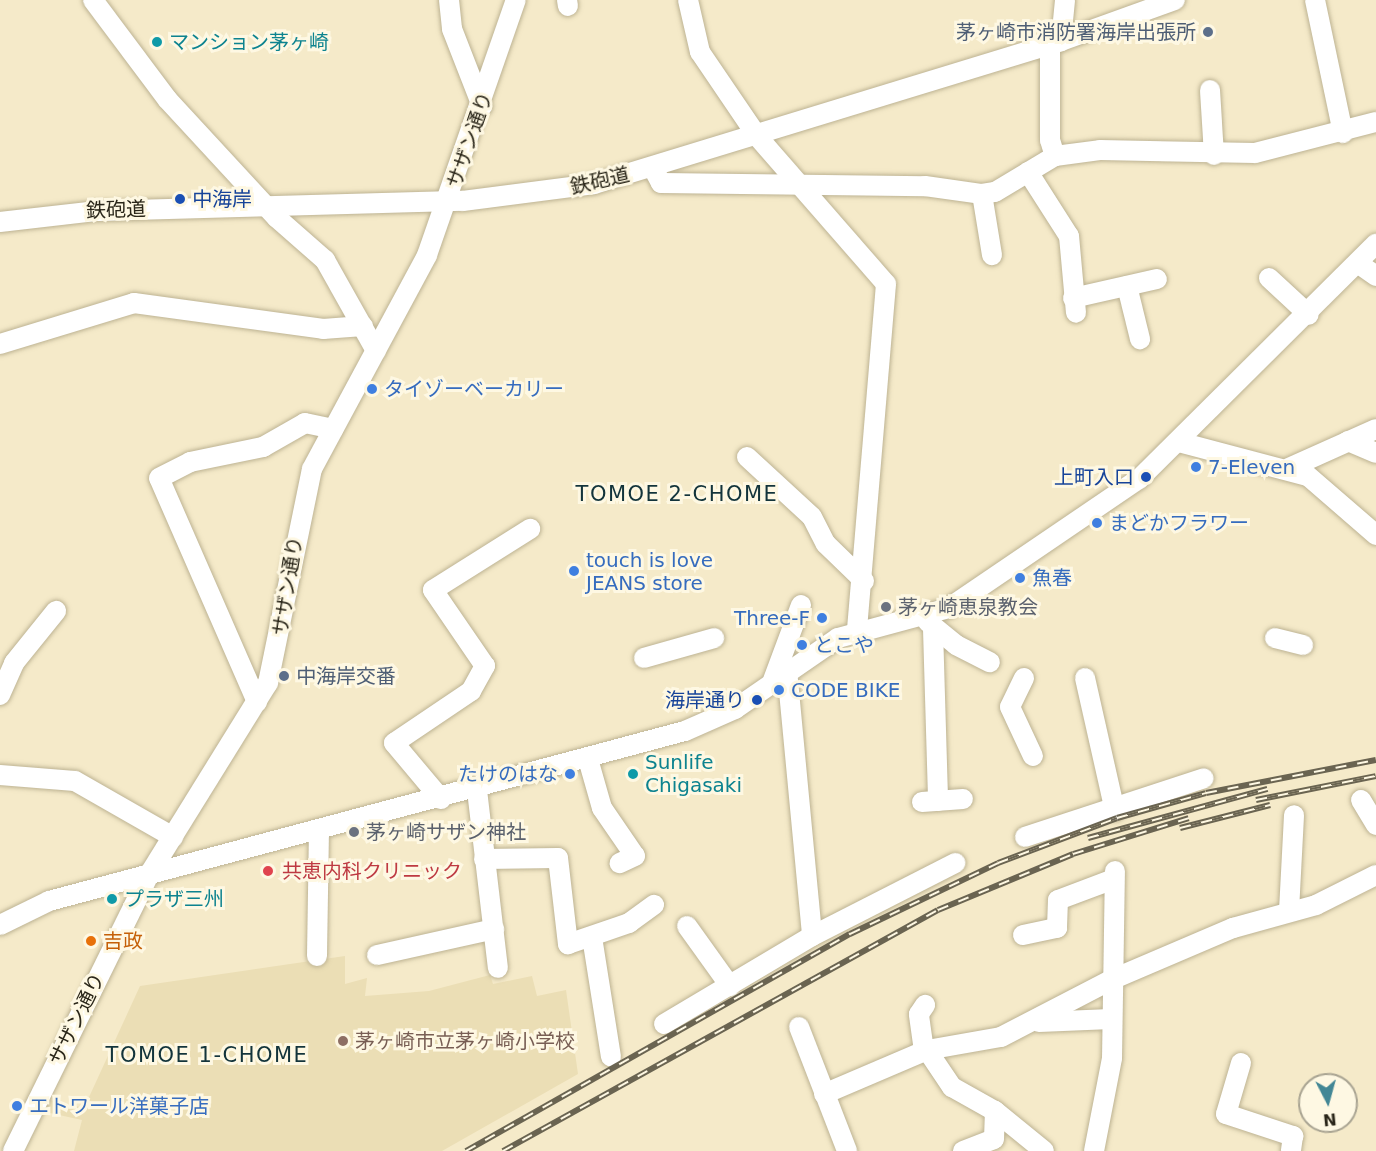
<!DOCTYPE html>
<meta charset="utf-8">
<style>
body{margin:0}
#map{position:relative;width:1376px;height:1151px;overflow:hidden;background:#f5eac9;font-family:"DejaVu Sans","Noto Sans JP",sans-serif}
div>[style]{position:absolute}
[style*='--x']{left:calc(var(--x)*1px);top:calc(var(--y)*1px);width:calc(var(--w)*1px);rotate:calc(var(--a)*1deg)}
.built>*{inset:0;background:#ebdeb5}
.roads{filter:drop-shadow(0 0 2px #bdb393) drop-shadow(0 0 2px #bdb393)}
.minor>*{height:20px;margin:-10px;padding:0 10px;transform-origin:10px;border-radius:10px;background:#fff}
.rail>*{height:6px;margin-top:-3px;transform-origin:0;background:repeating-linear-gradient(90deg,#fef8e3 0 11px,#6a6451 0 22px);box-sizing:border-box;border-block:2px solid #6a6451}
.dots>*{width:16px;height:16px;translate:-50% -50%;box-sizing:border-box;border:3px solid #fef8e3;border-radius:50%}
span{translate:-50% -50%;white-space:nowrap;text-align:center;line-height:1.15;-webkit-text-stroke:6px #fef8e3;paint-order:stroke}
.service-label{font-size:20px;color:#4e5e75}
.right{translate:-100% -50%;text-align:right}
.left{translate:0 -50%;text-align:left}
.culture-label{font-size:20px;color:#0d838f}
.street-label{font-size:20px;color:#2a2619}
.transit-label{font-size:20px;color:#164399}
.shop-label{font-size:20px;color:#366cbe}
.worship-label{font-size:20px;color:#5b616d}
.health-label{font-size:20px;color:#be3a42}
.food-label{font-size:20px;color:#c56008}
.education-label{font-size:20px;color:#785e54}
.neighbourhood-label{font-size:21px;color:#13343b;letter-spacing:1.5px}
.north{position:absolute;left:1298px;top:1073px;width:60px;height:60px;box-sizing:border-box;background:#fef8e3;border:2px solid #a9a492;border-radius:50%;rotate:174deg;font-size:16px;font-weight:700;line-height:24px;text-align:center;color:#2a2619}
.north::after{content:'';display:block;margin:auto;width:21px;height:27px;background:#438795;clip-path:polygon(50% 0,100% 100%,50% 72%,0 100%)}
</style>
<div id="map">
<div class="built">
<i style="clip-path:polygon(345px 956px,345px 984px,367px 978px,365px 996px,429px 991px,490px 975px,493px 984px,532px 976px,537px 996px,566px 990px,578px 1074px,442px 1151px,74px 1151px,82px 1120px,41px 1111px,46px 1099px,84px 1108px,140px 986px)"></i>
</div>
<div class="roads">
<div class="minor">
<i style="--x:93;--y:0;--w:124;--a:53.2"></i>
<i style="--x:167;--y:99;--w:162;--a:47.3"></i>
<i style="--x:277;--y:218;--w:64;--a:41.2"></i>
<i style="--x:325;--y:260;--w:104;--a:60.7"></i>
<i style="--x:449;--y:0;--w:29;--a:84"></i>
<i style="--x:452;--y:29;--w:83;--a:68.7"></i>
<i style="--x:567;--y:0;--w:6;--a:81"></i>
<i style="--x:688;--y:0;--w:53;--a:77"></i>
<i style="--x:700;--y:52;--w:102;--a:55.8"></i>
<i style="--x:757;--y:136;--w:196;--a:48.9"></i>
<i style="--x:886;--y:284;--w:350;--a:94.8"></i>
<i style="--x:1315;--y:0;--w:136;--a:78.1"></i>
<i style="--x:1061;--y:41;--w:41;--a:-84.4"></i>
<i style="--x:1050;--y:44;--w:96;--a:90"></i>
<i style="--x:1050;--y:140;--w:17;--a:73"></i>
<i style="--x:1210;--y:90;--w:65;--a:86.5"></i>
<i style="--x:653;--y:168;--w:17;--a:62"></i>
<i style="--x:661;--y:183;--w:264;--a:0.7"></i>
<i style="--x:925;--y:186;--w:58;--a:8"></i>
<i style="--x:982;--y:194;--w:13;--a:-9"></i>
<i style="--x:995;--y:192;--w:70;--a:-31"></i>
<i style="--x:1055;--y:156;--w:45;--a:-7.6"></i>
<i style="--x:1100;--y:150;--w:155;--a:1.1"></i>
<i style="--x:1255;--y:153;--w:125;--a:-14.4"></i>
<i style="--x:1028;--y:172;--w:76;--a:57.4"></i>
<i style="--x:1069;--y:236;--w:77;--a:84.8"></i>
<i style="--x:982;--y:194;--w:62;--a:80.7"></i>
<i style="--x:0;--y:222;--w:98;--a:-6.5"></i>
<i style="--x:97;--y:211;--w:366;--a:-1.6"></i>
<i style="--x:463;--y:201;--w:132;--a:-7.4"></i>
<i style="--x:594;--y:184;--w:488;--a:-17"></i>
<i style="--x:1061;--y:41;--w:121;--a:-19.8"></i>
<i style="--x:1359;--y:264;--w:21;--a:35"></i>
<i style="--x:1269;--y:278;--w:54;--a:42.8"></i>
<i style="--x:1127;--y:286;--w:55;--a:76.2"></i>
<i style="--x:1073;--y:298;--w:86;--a:-12.7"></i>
<i style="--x:0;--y:344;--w:140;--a:-17"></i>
<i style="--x:134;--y:303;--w:191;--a:7.8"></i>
<i style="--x:323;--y:329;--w:40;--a:-4.3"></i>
<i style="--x:1348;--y:441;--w:30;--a:23"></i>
<i style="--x:1179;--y:442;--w:133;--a:14.8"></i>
<i style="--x:1308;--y:476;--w:90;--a:40.9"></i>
<i style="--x:747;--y:457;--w:88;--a:42.7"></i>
<i style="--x:812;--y:517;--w:30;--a:63"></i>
<i style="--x:826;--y:544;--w:53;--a:44.2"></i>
<i style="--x:1289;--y:468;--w:95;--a:-24.1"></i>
<i style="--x:928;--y:622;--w:36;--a:39"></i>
<i style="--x:956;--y:645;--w:38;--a:27"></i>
<i style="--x:933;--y:629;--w:172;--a:88.3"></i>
<i style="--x:1275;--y:638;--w:29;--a:14"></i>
<i style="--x:644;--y:658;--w:73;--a:-15.9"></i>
<i style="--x:787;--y:670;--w:267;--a:84.6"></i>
<i style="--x:1024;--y:678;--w:32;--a:116"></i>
<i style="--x:1010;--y:707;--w:54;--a:64.9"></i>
<i style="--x:1085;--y:678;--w:136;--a:77.3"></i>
<i style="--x:773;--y:680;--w:80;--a:-69.5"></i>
<i style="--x:0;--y:695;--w:35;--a:-66"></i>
<i style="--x:14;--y:663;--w:67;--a:-51.1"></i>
<i style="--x:257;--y:702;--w:244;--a:-113.6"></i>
<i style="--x:159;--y:478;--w:35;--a:-27"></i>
<i style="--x:190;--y:462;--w:75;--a:-11.6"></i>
<i style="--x:263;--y:447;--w:48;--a:-29.7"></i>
<i style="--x:305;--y:423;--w:29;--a:12"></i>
<i style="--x:588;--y:759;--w:51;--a:74.1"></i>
<i style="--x:602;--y:808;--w:58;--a:55.5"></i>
<i style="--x:635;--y:856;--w:17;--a:155"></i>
<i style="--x:0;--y:775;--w:75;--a:4.6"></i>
<i style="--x:75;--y:781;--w:113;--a:29.7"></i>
<i style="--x:477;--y:790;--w:179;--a:83.3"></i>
<i style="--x:441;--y:799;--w:73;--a:-130"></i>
<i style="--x:394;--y:743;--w:93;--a:-34"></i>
<i style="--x:471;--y:691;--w:29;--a:-61"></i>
<i style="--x:485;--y:666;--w:92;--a:-124.4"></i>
<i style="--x:433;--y:590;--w:115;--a:-32.2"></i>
<i style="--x:1361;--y:800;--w:29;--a:59"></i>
<i style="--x:922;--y:802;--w:41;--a:-4.2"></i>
<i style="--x:1025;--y:837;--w:188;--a:-18.2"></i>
<i style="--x:484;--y:859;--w:74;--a:-0.8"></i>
<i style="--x:558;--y:858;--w:87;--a:83.4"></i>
<i style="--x:568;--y:944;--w:65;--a:-19"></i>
<i style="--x:629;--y:923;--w:31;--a:-36"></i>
<i style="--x:1289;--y:911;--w:96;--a:-87"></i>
<i style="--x:0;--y:925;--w:55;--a:-26.1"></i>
<i style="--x:49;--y:901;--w:658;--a:-14.97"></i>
<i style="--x:685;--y:731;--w:55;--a:-23.7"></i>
<i style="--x:735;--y:709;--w:125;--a:-34.6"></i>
<i style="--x:838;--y:638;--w:115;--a:-15.1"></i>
<i style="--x:949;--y:608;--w:230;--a:-34.2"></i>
<i style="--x:1139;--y:479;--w:334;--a:-44.8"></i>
<i style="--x:687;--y:926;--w:74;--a:54.4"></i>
<i style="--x:1023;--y:935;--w:35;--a:-12"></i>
<i style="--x:1057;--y:928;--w:28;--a:-88"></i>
<i style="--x:1058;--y:900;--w:60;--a:-20.6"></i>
<i style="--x:592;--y:937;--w:121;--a:81"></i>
<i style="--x:377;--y:955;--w:120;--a:-12.5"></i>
<i style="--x:317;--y:956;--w:124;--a:-89.1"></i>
<i style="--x:1039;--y:1022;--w:72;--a:-2.4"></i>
<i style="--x:664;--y:1024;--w:172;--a:-30.7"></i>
<i style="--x:812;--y:936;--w:161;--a:-27"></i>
<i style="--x:799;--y:1027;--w:133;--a:68.8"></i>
<i style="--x:927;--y:1050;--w:45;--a:56"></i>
<i style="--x:952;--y:1087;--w:49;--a:29.2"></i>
<i style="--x:995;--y:1111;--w:63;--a:39.2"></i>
<i style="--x:924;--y:1051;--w:37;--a:-98"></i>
<i style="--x:919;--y:1014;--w:11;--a:-56"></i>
<i style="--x:1241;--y:1063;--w:53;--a:106.4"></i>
<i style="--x:1226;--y:1114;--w:71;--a:18.2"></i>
<i style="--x:1293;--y:1136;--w:15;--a:98"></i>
<i style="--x:824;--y:1094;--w:112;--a:-23.1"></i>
<i style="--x:927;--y:1050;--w:75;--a:-10"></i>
<i style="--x:1001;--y:1037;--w:124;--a:-27.4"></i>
<i style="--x:1111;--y:980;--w:133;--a:-23.1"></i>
<i style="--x:1233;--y:928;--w:86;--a:-15.5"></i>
<i style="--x:1316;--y:905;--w:67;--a:-26.6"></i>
<i style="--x:13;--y:1151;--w:310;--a:-63.8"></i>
<i style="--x:150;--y:873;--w:224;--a:-58.2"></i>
<i style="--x:268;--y:683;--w:218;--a:-78.4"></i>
<i style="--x:312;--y:469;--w:243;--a:-61.7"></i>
<i style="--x:427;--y:255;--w:270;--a:-70.8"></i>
<i style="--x:963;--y:1151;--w:33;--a:-21"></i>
<i style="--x:994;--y:1139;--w:28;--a:-88"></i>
<i style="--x:1094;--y:1151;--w:95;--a:-79"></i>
<i style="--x:1112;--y:1058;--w:187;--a:-89.1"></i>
</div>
</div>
<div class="rail">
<i style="--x:1256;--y:800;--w:122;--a:-11.3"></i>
<i style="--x:1180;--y:828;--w:93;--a:-14.3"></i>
<i style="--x:1088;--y:838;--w:186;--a:-15.3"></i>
<i style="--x:466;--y:1151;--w:441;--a:-29.5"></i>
<i style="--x:850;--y:934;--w:164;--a:-25.6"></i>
<i style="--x:998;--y:863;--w:127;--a:-20.7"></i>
<i style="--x:1117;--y:818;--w:92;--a:-15.7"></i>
<i style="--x:1206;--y:793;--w:173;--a:-11"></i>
<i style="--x:503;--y:1151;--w:497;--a:-29"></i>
<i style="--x:938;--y:910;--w:146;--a:-22.5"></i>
<i style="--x:1073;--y:854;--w:121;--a:-17.2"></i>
</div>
<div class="dots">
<i style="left:1208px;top:32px;background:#5c6f8a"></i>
<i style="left:157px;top:42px;background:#0f9aa8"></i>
<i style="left:180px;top:199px;background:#1a4fb4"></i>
<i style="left:372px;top:389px;background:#3f7fe0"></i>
<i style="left:1196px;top:467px;background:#3f7fe0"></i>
<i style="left:1146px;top:477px;background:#1a4fb4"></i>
<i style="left:1097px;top:523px;background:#3f7fe0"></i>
<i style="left:574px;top:571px;background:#3f7fe0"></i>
<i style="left:1020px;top:578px;background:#3f7fe0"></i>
<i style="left:886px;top:607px;background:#6b7280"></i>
<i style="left:822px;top:618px;background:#3f7fe0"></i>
<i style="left:802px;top:645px;background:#3f7fe0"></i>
<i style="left:284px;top:676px;background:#5c6f8a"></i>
<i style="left:779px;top:690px;background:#3f7fe0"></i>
<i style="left:757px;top:700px;background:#1a4fb4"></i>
<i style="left:570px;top:774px;background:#3f7fe0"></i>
<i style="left:633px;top:774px;background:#0f9aa8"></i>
<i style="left:354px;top:832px;background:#6b7280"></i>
<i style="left:268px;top:871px;background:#e0444e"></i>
<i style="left:112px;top:899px;background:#0f9aa8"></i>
<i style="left:91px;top:941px;background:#e8710a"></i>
<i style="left:343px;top:1041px;background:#8d6e63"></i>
<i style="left:17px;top:1106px;background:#3f7fe0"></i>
</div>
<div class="service-label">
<span class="right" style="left:1196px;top:32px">茅ヶ崎市消防署海岸出張所</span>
<span class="left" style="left:296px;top:676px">中海岸交番</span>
</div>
<div class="culture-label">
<span class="left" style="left:169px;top:42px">マンション茅ヶ崎</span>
<span class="left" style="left:645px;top:774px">Sunlife<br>Chigasaki</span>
<span class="left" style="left:124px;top:899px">プラザ三州</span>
</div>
<div class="street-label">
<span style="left:470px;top:140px;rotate:-71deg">サザン通り</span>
<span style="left:600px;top:181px;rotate:-13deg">鉄砲道</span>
<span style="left:116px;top:210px;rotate:-2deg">鉄砲道</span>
<span style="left:288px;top:586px;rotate:-81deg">サザン通り</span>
<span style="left:77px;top:1019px;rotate:-64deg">サザン通り</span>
</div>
<div class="transit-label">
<span class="left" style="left:192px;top:199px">中海岸</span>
<span class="right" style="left:1134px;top:477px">上町入口</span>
<span class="right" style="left:745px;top:700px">海岸通り</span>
</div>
<div class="shop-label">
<span class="left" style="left:384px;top:389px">タイゾーベーカリー</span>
<span class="left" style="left:1208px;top:467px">7-Eleven</span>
<span class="left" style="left:1109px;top:523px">まどかフラワー</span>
<span class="left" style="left:586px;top:572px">touch is love<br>JEANS store</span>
<span class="left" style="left:1032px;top:578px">魚春</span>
<span class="right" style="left:810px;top:618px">Three-F</span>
<span class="left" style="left:814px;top:645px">とこや</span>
<span class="left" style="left:791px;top:690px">CODE BIKE</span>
<span class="right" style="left:558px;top:774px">たけのはな</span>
<span class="left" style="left:29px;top:1106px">エトワール洋菓子店</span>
</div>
<div class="worship-label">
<span class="left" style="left:898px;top:607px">茅ヶ崎恵泉教会</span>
<span class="left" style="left:366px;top:832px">茅ヶ崎サザン神社</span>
</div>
<div class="health-label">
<span class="left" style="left:282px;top:871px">共恵内科クリニック</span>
</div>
<div class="food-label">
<span class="left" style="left:103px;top:941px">吉政</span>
</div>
<div class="education-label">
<span class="left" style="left:355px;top:1041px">茅ヶ崎市立茅ヶ崎小学校</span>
</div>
<div class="neighbourhood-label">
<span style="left:677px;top:494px">TOMOE 2-CHOME</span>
<span style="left:207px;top:1055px">TOMOE 1-CHOME</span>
</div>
<div class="north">N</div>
</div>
